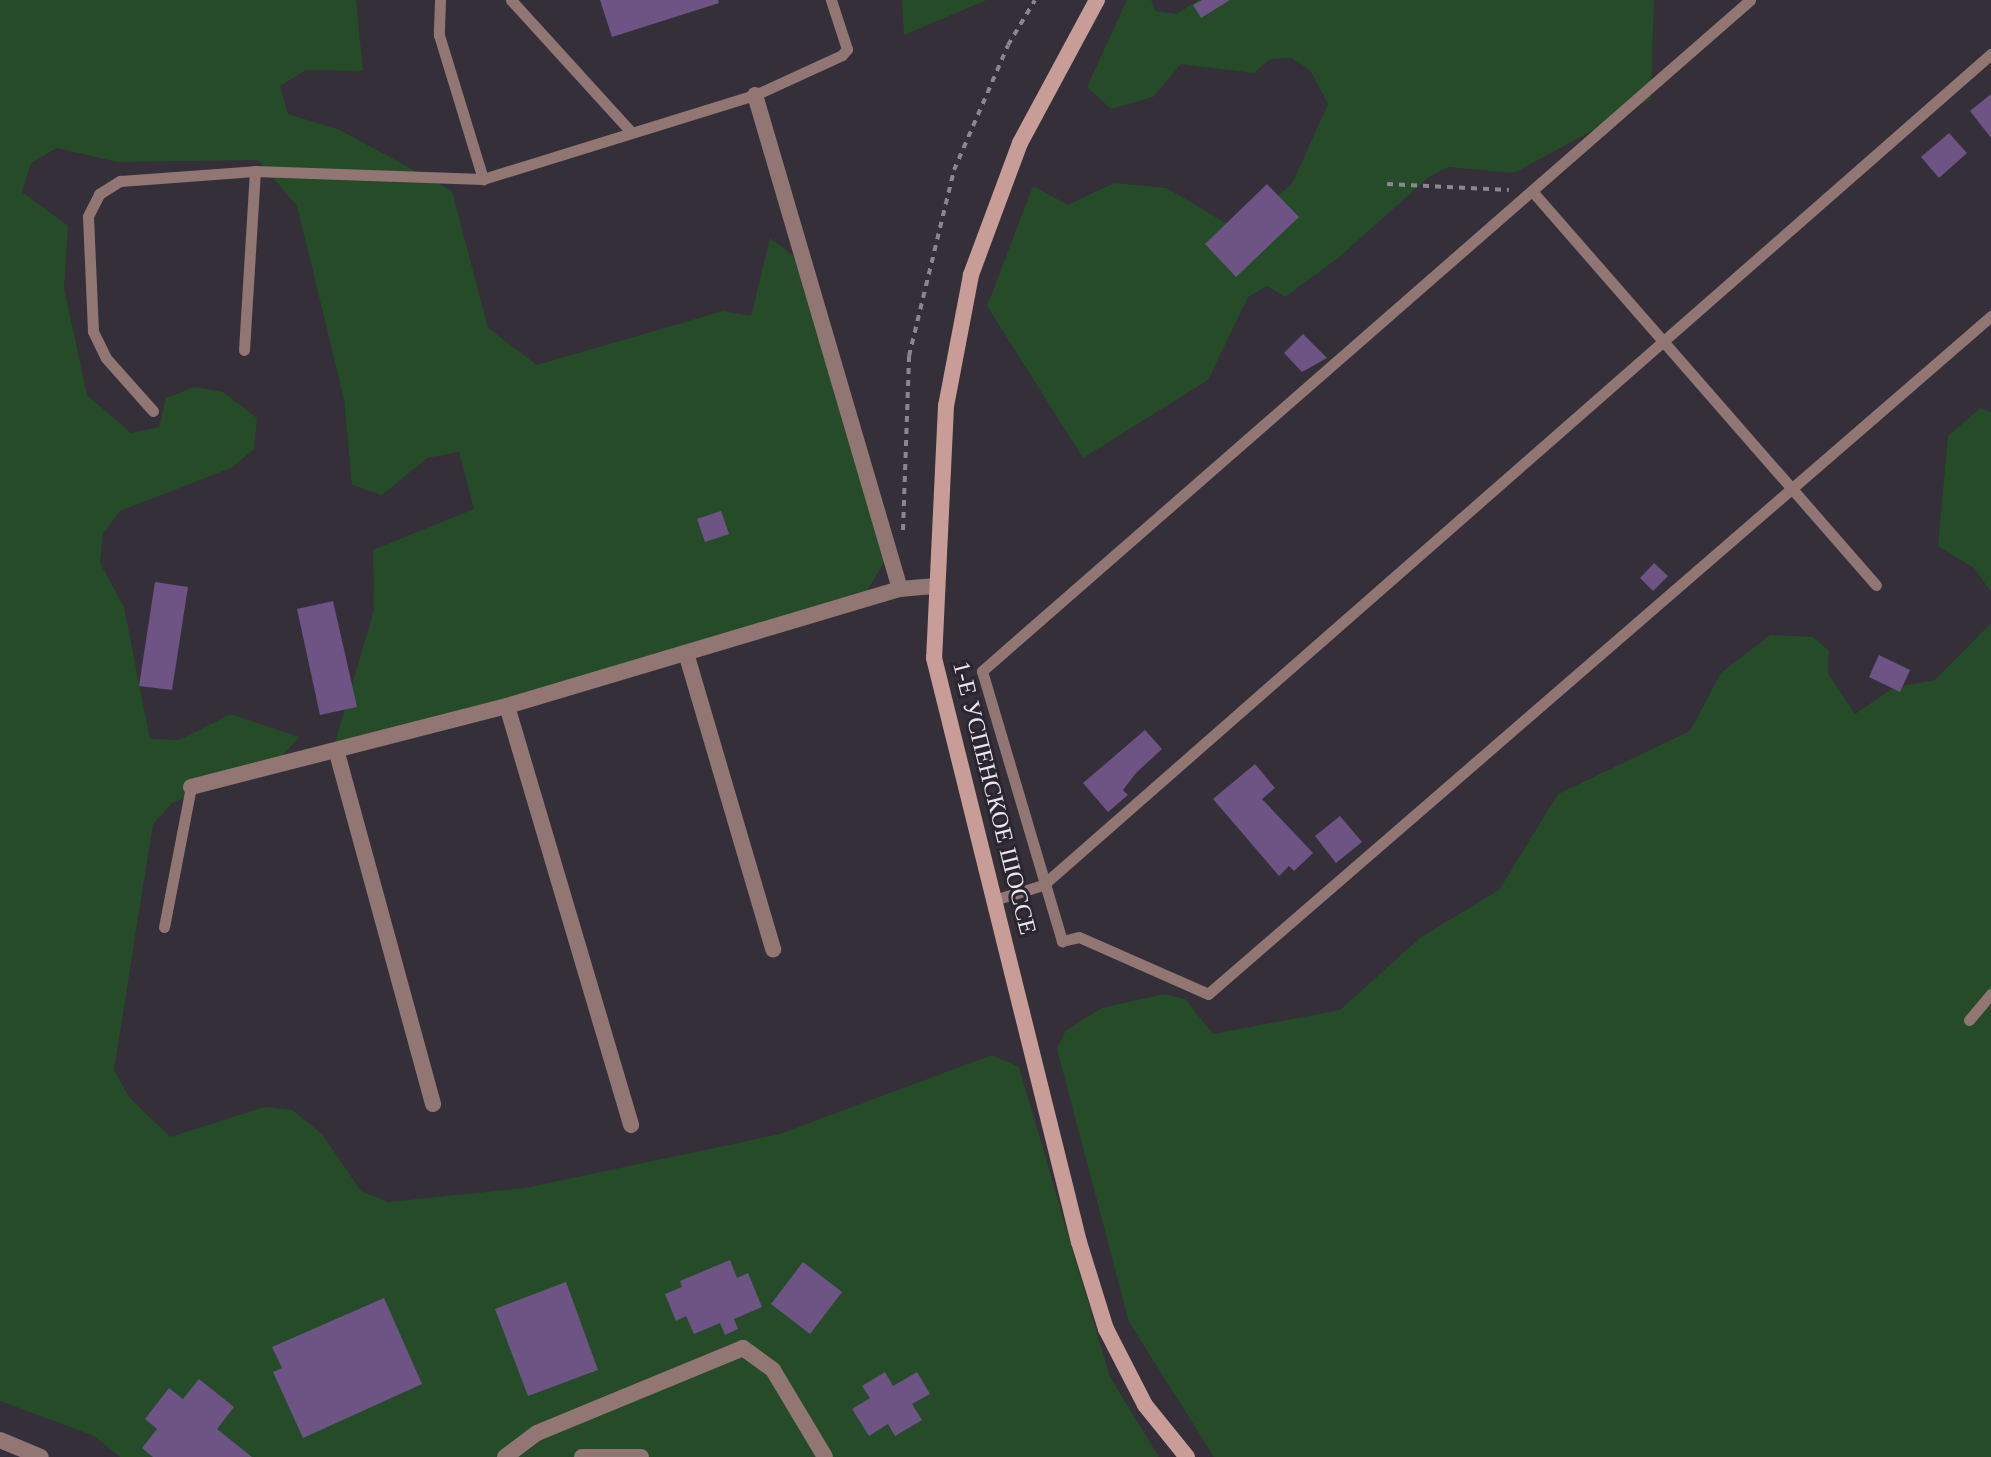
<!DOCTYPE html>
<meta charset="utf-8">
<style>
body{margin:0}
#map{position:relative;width:1991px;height:1457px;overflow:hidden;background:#342f39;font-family:"Times New Roman",serif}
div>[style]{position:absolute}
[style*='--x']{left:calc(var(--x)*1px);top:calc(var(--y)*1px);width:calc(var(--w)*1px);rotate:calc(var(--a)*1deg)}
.green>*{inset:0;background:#254b28}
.building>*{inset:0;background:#6d5484}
.path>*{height:4px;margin-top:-2px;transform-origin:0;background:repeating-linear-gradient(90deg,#8b8790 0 6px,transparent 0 12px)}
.service>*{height:11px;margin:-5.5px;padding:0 5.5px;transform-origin:5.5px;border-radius:5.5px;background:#927673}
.minor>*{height:16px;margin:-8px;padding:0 8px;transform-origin:8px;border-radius:8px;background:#927673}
.secondary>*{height:16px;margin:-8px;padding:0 8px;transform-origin:8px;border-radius:8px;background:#c89c97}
span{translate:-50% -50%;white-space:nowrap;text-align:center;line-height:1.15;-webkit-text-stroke:6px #2a252f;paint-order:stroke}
.street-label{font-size:24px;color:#eae7ee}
</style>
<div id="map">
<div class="green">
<i style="clip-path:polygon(0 0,356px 0,363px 71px,306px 70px,280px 86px,288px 114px,340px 130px,452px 191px,488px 328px,537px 365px,723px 311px,751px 316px,770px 238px,796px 258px,889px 554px,867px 591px,365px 745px,334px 746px,374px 610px,373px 550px,474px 509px,459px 452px,427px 458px,382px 495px,352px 485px,344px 399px,297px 206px,258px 160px,117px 162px,57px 148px,31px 163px,22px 192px,68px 226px,64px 288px,87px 395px,131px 433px,159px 427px,166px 398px,194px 387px,223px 392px,257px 418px,254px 449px,231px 468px,120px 511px,103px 534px,100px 563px,124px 607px,150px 739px,179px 740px,231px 714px,299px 737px,278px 761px,172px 803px,153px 824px,114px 1070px,129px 1097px,170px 1137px,265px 1107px,292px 1110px,322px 1134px,361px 1191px,388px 1202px,525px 1188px,780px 1134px,992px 1055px,1019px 1067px,1110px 1377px,1159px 1457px,120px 1457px,94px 1436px,0 1401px)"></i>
<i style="clip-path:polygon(902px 0,987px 0,904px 35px)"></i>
<i style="clip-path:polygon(1127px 0,1151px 0,1156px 11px,1177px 14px,1198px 0,1654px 0,1651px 99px,1514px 173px,1448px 167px,1429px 177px,1338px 258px,1285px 297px,1267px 286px,1248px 297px,1208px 380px,1083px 458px,987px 306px,1033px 186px,1068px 205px,1114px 183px,1167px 188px,1224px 222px,1244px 223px,1292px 184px,1328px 104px,1310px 70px,1292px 58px,1270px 59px,1254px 73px,1181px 64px,1153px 97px,1111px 109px,1087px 87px)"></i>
<i style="clip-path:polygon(1980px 408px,1991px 412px,1991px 592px,1974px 568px,1938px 546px,1948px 436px)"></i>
<i style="clip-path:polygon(1991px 623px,1991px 1457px,1214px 1457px,1129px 1322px,1057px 1049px,1066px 1030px,1102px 1008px,1164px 994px,1185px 999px,1213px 1034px,1340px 1010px,1421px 937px,1499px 890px,1558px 794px,1690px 731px,1721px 673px,1770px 635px,1813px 637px,1829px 651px,1828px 673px,1855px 714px,1893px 688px,1935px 680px)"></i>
</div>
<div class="building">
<i style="clip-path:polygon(600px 0,718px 0,719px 3px,612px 37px)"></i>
<i style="clip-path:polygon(1202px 0,1230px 0,1201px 18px,1193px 5px)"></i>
<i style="clip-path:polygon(1991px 94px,1991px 138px,1970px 111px)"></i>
<i style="clip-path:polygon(1949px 133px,1967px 153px,1939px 178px,1921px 157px)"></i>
<i style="clip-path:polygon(1267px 184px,1299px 217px,1236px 277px,1205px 244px)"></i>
<i style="clip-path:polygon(1303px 334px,1327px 358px,1302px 372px,1284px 353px)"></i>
<i style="clip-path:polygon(721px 511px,729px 534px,705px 542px,697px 519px)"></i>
<i style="clip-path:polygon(1654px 563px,1668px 576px,1653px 591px,1640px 578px)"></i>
<i style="clip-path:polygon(155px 582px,188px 587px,172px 690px,139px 686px)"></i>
<i style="clip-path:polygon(333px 601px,357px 707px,320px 715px,297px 609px)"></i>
<i style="clip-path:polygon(1879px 655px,1910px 670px,1900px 692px,1869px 677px)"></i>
<i style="clip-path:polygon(1145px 730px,1162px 749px,1136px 773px,1123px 790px,1128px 795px,1108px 812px,1083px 783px)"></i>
<i style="clip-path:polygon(1255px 764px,1275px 788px,1262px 799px,1313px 853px,1294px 871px,1289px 866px,1279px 876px,1213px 799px)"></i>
<i style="clip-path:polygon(1340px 816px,1362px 842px,1336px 863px,1315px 836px)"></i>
<i style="clip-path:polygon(730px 1260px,737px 1278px,748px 1273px,762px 1307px,734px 1319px,738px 1329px,725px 1335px,720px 1323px,694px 1334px,686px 1316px,676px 1321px,665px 1294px,682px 1287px,680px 1281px)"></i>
<i style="clip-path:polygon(803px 1262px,842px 1292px,810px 1334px,771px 1304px)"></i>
<i style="clip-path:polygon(566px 1282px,598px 1370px,528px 1396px,495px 1309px)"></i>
<i style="clip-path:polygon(384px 1298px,422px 1384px,303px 1438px,273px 1372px,282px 1368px,272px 1347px)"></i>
<i style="clip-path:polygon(885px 1372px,893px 1386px,917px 1372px,930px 1394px,912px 1404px,922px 1420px,895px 1436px,888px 1424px,869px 1436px,852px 1409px,870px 1398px,862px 1386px)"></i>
<i style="clip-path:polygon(199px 1379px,234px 1407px,217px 1429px,252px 1457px,153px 1457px,142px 1448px,157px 1429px,145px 1419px,169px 1388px,183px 1399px)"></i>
</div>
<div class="path">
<i style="--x:1387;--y:184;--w:122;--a:2.8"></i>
<i style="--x:903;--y:530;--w:174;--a:-88"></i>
<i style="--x:909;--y:356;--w:191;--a:-76.4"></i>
<i style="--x:954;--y:170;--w:136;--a:-66.6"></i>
<i style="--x:1008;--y:45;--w:52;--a:-59"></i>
</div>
<div class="service">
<i style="--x:440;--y:0;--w:35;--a:92"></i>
<i style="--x:439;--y:35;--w:151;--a:73"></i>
<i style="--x:511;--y:0;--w:178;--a:47.7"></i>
<i style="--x:1750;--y:0;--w:1020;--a:138.86"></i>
<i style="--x:982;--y:671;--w:282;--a:73.5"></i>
<i style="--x:1062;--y:941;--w:17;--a:-13"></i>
<i style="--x:1079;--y:937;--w:141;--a:23.8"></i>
<i style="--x:1208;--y:994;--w:1036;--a:-40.89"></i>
<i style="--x:1532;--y:191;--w:523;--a:48.88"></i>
<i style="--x:244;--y:350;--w:179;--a:-86.5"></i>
<i style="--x:153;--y:411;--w:71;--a:-131.6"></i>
<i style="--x:106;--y:358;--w:30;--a:-116"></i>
<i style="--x:93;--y:331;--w:115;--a:-92.5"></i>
<i style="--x:88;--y:216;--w:25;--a:-63"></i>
<i style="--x:99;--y:194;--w:25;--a:-32"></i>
<i style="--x:120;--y:181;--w:135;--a:-4.2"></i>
<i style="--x:255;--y:171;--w:228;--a:2"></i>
<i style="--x:483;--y:179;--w:285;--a:-17.2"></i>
<i style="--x:755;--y:95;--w:96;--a:-24.7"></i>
<i style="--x:842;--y:55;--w:8;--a:-50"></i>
<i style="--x:847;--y:49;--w:52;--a:-108.1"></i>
<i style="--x:994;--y:900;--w:51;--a:-17"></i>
<i style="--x:1043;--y:885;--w:1261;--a:-41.24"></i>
<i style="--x:164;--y:927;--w:143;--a:-79.1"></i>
<i style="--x:1969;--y:1020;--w:34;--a:-50"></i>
</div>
<div class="minor">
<i style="--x:755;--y:95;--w:515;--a:73.64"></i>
<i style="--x:900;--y:589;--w:36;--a:-5"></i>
<i style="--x:686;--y:653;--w:309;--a:73.6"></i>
<i style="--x:507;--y:706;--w:437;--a:73.5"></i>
<i style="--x:337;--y:753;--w:364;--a:74.7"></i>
<i style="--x:191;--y:787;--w:326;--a:-14.4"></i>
<i style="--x:507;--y:706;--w:410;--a:-16.6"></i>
<i style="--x:0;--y:1440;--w:44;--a:22.5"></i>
<i style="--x:505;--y:1457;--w:40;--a:-37"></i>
<i style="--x:537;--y:1433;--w:223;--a:-22.4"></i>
<i style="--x:743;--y:1348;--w:37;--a:36"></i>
<i style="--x:773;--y:1370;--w:101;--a:59.1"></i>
<i style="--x:582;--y:1457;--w:59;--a:0"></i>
</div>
<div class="secondary">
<i style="--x:1097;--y:0;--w:162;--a:118.3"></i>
<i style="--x:1020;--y:143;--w:141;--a:110.4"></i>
<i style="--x:971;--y:275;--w:133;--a:100.8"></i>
<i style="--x:946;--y:406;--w:252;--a:92.7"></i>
<i style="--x:934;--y:658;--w:602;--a:76.06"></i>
<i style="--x:1079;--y:1242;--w:91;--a:72.8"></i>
<i style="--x:1106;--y:1329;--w:85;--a:62.8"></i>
<i style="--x:1145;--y:1405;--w:67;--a:51.1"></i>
</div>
<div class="street-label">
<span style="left:994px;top:798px;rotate:76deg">1-Е УСПЕНСКОЕ ШОССЕ</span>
</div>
</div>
